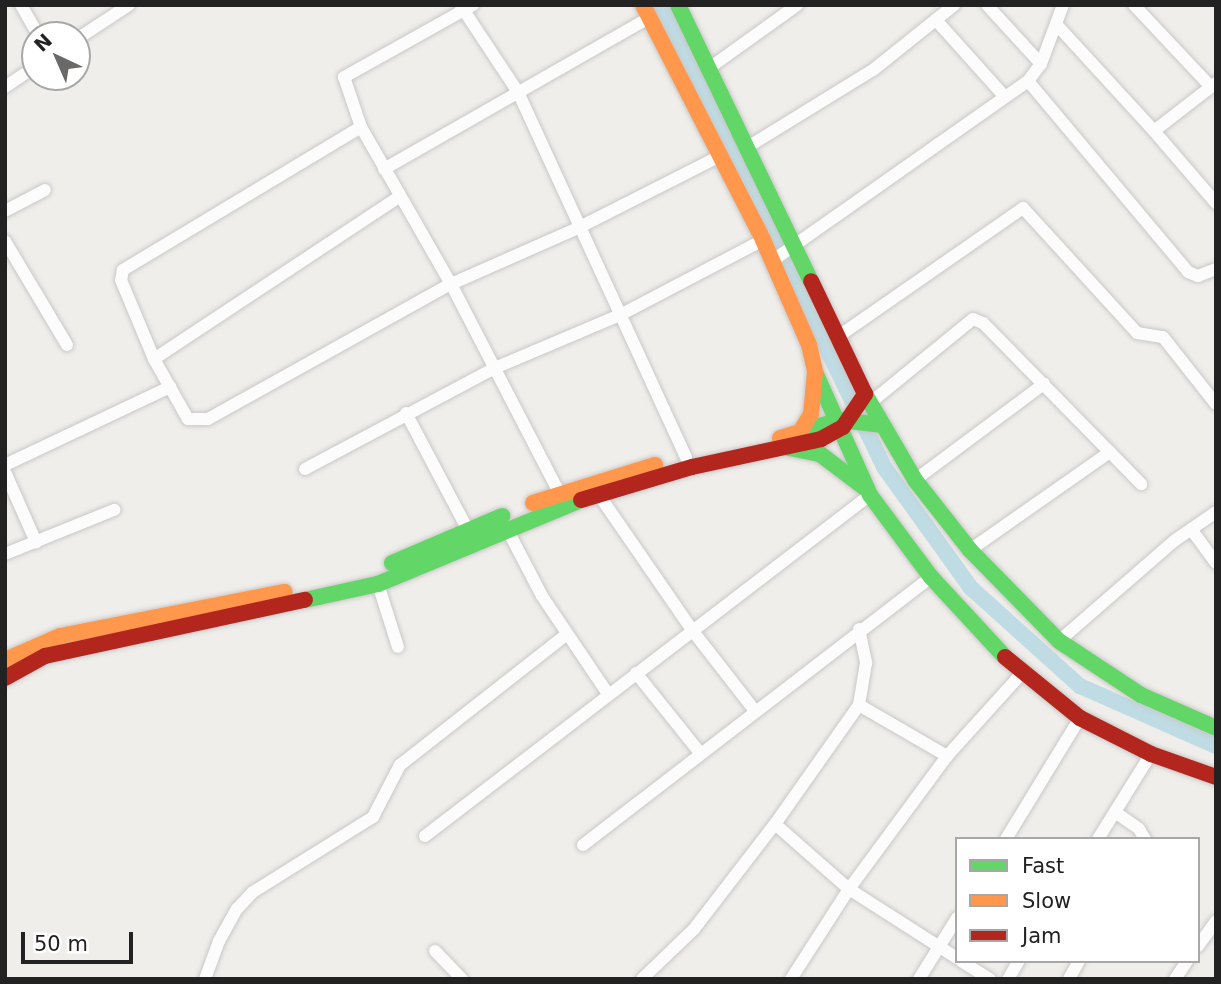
<!DOCTYPE html>
<style>
body{margin:0}
#map{position:relative;width:1221px;height:984px;overflow:hidden;background:#f0eeeb;font-family:"DejaVu Sans",sans-serif}
div>[style]{position:absolute}
[style*='--x']{left:calc(var(--x)*1px);top:calc(var(--y)*1px);width:calc(var(--w)*1px);rotate:calc(var(--a)*1deg)}
.canal>*{height:16px;margin:-8px;padding:0 8px;transform-origin:8px;border-radius:8px;background:#bfdbe3}
.roads{filter:drop-shadow(0 0 2px #c9c8c7) drop-shadow(0 0 2px #c9c8c7)}
.street>*{height:12px;margin:-6px;padding:0 6px;transform-origin:6px;border-radius:6px;background:#fdfcfc}
.fast>*{height:16px;margin:-8px;padding:0 8px;transform-origin:8px;border-radius:8px;background:#63d668}
.slow>*{height:16px;margin:-8px;padding:0 8px;transform-origin:8px;border-radius:8px;background:#ff974d}
.jam>*{height:16px;margin:-8px;padding:0 8px;transform-origin:8px;border-radius:8px;background:#b3261e}
span{translate:-50% -50%;white-space:nowrap;text-align:center;line-height:1.15;-webkit-text-stroke:7px #fff;paint-order:stroke}
.frame{position:absolute;inset:0;border:7px solid #222;pointer-events:none}
.legend{position:absolute;left:955px;top:837px;width:245px;height:126px;box-sizing:border-box;background:#fff;border:2px solid #a7a7a7;margin:0;padding:9px 12px;list-style:none;font-size:21px;color:#222}
.legend li{display:flex;align-items:center;gap:14px;height:35px}
.legend b{width:35px;border:2px solid #a7a7a7}
.north{position:absolute;left:21px;top:21px;width:70px;height:70px;box-sizing:border-box;background:#fff;border:2px solid #a7a7a7;border-radius:50%;rotate:316deg;font-size:19px;font-weight:700;line-height:28px;text-align:center;color:#222}
.north::after{content:'';display:block;margin:auto;width:24px;height:32px;background:#6a6968;clip-path:polygon(50% 0,100% 100%,50% 72%,0 100%)}
.scale{position:absolute;left:21px;top:932px;width:112px;height:32px;box-sizing:border-box;border:4px solid #222;border-top:0;padding-left:9px;font-size:21px;line-height:24px;white-space:nowrap;color:#222;-webkit-text-stroke:5px #fff;paint-order:stroke}
</style>
<div id="map">
<div class="canal">
<i style="--x:661;--y:5;--w:513;--a:64.23"></i>
<i style="--x:884;--y:467;--w:149;--a:54.3"></i>
<i style="--x:971;--y:588;--w:147;--a:42"></i>
<i style="--x:1080;--y:686;--w:149;--a:23.8"></i>
</div>
<div class="roads">
<div class="street">
<i style="--x:21;--y:5;--w:34;--a:60"></i>
<i style="--x:473;--y:5;--w:148;--a:150.8"></i>
<i style="--x:344;--y:77;--w:53;--a:71.2"></i>
<i style="--x:361;--y:127;--w:181;--a:60.2"></i>
<i style="--x:451;--y:284;--w:234;--a:62.6"></i>
<i style="--x:987;--y:5;--w:80;--a:47.5"></i>
<i style="--x:1134;--y:5;--w:111;--a:46.8"></i>
<i style="--x:461;--y:6;--w:103;--a:56.5"></i>
<i style="--x:518;--y:92;--w:402;--a:65.3"></i>
<i style="--x:936;--y:20;--w:103;--a:48.1"></i>
<i style="--x:1056;--y:24;--w:145;--a:47.5"></i>
<i style="--x:77;--y:39;--w:62;--a:-33.2"></i>
<i style="--x:708;--y:69;--w:110;--a:-35.7"></i>
<i style="--x:1028;--y:81;--w:249;--a:50"></i>
<i style="--x:1188;--y:272;--w:11;--a:22"></i>
<i style="--x:1198;--y:276;--w:19;--a:-21"></i>
<i style="--x:1216;--y:83;--w:78;--a:142.3"></i>
<i style="--x:1154;--y:131;--w:95;--a:49.3"></i>
<i style="--x:5;--y:87;--w:36;--a:-34"></i>
<i style="--x:361;--y:127;--w:278;--a:149"></i>
<i style="--x:123;--y:270;--w:10;--a:101"></i>
<i style="--x:121;--y:280;--w:86;--a:67.3"></i>
<i style="--x:154;--y:359;--w:69;--a:60.5"></i>
<i style="--x:188;--y:419;--w:20;--a:0"></i>
<i style="--x:208;--y:419;--w:278;--a:-29.1"></i>
<i style="--x:451;--y:284;--w:139;--a:-23.8"></i>
<i style="--x:578;--y:228;--w:159;--a:-26.9"></i>
<i style="--x:746;--y:148;--w:149;--a:-31.6"></i>
<i style="--x:873;--y:70;--w:104;--a:-38.7"></i>
<i style="--x:384;--y:169;--w:305;--a:-29.7"></i>
<i style="--x:5;--y:211;--w:45;--a:-27.7"></i>
<i style="--x:5;--y:241;--w:121;--a:59.2"></i>
<i style="--x:772;--y:261;--w:313;--a:-35.1"></i>
<i style="--x:1028;--y:81;--w:21;--a:-53"></i>
<i style="--x:1041;--y:64;--w:63;--a:-69.6"></i>
<i style="--x:836;--y:338;--w:228;--a:-34.8"></i>
<i style="--x:1023;--y:208;--w:169;--a:47.6"></i>
<i style="--x:1137;--y:333;--w:26;--a:9"></i>
<i style="--x:1163;--y:337;--w:85;--a:51.7"></i>
<i style="--x:154;--y:359;--w:295;--a:-33.5"></i>
<i style="--x:870;--y:403;--w:133;--a:-39.2"></i>
<i style="--x:973;--y:319;--w:11;--a:22"></i>
<i style="--x:983;--y:323;--w:226;--a:45.5"></i>
<i style="--x:406;--y:413;--w:139;--a:62.1"></i>
<i style="--x:5;--y:465;--w:183;--a:-25.3"></i>
<i style="--x:305;--y:469;--w:215;--a:-28"></i>
<i style="--x:495;--y:368;--w:138;--a:-23"></i>
<i style="--x:622;--y:314;--w:159;--a:-27.7"></i>
<i style="--x:5;--y:472;--w:77;--a:66.1"></i>
<i style="--x:915;--y:480;--w:161;--a:-36.7"></i>
<i style="--x:599;--y:495;--w:164;--a:55.4"></i>
<i style="--x:692;--y:630;--w:103;--a:52.1"></i>
<i style="--x:506;--y:527;--w:78;--a:62.4"></i>
<i style="--x:542;--y:596;--w:118;--a:56"></i>
<i style="--x:1191;--y:529;--w:42;--a:53.7"></i>
<i style="--x:970;--y:550;--w:171;--a:-35"></i>
<i style="--x:5;--y:554;--w:118;--a:-22"></i>
<i style="--x:378;--y:584;--w:66;--a:72.4"></i>
<i style="--x:859;--y:629;--w:35;--a:78"></i>
<i style="--x:866;--y:663;--w:43;--a:99.5"></i>
<i style="--x:1059;--y:641;--w:152;--a:-41"></i>
<i style="--x:1174;--y:541;--w:51;--a:-34.6"></i>
<i style="--x:636;--y:673;--w:102;--a:51.3"></i>
<i style="--x:1115;--y:812;--w:29;--a:35"></i>
<i style="--x:1139;--y:829;--w:12;--a:59"></i>
<i style="--x:775;--y:824;--w:146;--a:-54.8"></i>
<i style="--x:859;--y:705;--w:102;--a:30.1"></i>
<i style="--x:425;--y:836;--w:561;--a:-37.46"></i>
<i style="--x:1006;--y:839;--w:142;--a:-58.6"></i>
<i style="--x:1098;--y:839;--w:100;--a:-58.1"></i>
<i style="--x:583;--y:845;--w:439;--a:-37.6"></i>
<i style="--x:1198;--y:946;--w:31;--a:-54"></i>
<i style="--x:435;--y:951;--w:39;--a:46"></i>
<i style="--x:961;--y:961;--w:34;--a:32"></i>
<i style="--x:205;--y:979;--w:40;--a:-69.8"></i>
<i style="--x:219;--y:941;--w:37;--a:-61"></i>
<i style="--x:237;--y:909;--w:23;--a:-47"></i>
<i style="--x:253;--y:892;--w:142;--a:-32"></i>
<i style="--x:373;--y:817;--w:59;--a:-62.6"></i>
<i style="--x:400;--y:765;--w:212;--a:-38.1"></i>
<i style="--x:642;--y:979;--w:72;--a:-43.9"></i>
<i style="--x:694;--y:929;--w:133;--a:-52.4"></i>
<i style="--x:775;--y:824;--w:98;--a:41.3"></i>
<i style="--x:849;--y:889;--w:128;--a:32.6"></i>
<i style="--x:791;--y:979;--w:107;--a:-57.2"></i>
<i style="--x:849;--y:889;--w:165;--a:-53.6"></i>
<i style="--x:947;--y:756;--w:110;--a:-47.9"></i>
<i style="--x:919;--y:979;--w:72;--a:-58.1"></i>
<i style="--x:1008;--y:979;--w:21;--a:-59"></i>
<i style="--x:1069;--y:979;--w:21;--a:-61"></i>
<i style="--x:1175;--y:979;--w:22;--a:-56"></i>
</div>
<div class="fast">
<i style="--x:678;--y:5;--w:306;--a:64.3"></i>
<i style="--x:815;--y:372;--w:135;--a:65.9"></i>
<i style="--x:870;--y:495;--w:102;--a:53.4"></i>
<i style="--x:931;--y:577;--w:109;--a:47.2"></i>
<i style="--x:865;--y:394;--w:99;--a:59.8"></i>
<i style="--x:915;--y:480;--w:89;--a:51.8"></i>
<i style="--x:970;--y:550;--w:127;--a:45.6"></i>
<i style="--x:1059;--y:641;--w:98;--a:33.4"></i>
<i style="--x:1141;--y:695;--w:82;--a:23.7"></i>
<i style="--x:800;--y:432;--w:42;--a:-16.7"></i>
<i style="--x:840;--y:420;--w:43;--a:6.6"></i>
<i style="--x:789;--y:448;--w:32;--a:11"></i>
<i style="--x:820;--y:454;--w:56;--a:37.1"></i>
<i style="--x:392;--y:563;--w:120;--a:-23.1"></i>
<i style="--x:305;--y:600;--w:75;--a:-12.4"></i>
<i style="--x:378;--y:584;--w:220;--a:-22.5"></i>
</div>
<div class="slow">
<i style="--x:643;--y:5;--w:264;--a:62.9"></i>
<i style="--x:763;--y:240;--w:115;--a:66.3"></i>
<i style="--x:809;--y:345;--w:28;--a:77"></i>
<i style="--x:815;--y:372;--w:42;--a:95.4"></i>
<i style="--x:811;--y:414;--w:21;--a:121"></i>
<i style="--x:800;--y:432;--w:21;--a:163"></i>
<i style="--x:533;--y:503;--w:128;--a:-17.3"></i>
<i style="--x:5;--y:660;--w:60;--a:-23.6"></i>
<i style="--x:60;--y:636;--w:229;--a:-11.1"></i>
</div>
<div class="jam">
<i style="--x:581;--y:500;--w:116;--a:-16.6"></i>
<i style="--x:692;--y:467;--w:132;--a:-12.2"></i>
<i style="--x:821;--y:439;--w:25;--a:-29"></i>
<i style="--x:843;--y:427;--w:40;--a:-56"></i>
<i style="--x:865;--y:394;--w:125;--a:-115.5"></i>
<i style="--x:1005;--y:657;--w:97;--a:39.1"></i>
<i style="--x:1080;--y:718;--w:80;--a:26.9"></i>
<i style="--x:1151;--y:754;--w:69;--a:19.5"></i>
<i style="--x:5;--y:678;--w:46;--a:-28.8"></i>
<i style="--x:45;--y:656;--w:266;--a:-12.2"></i>
</div>
</div>
<div class="frame"></div>
<ul class="legend">
<li><b style="height:9px;background:#63d668"></b>Fast</li>
<li><b style="height:9px;background:#ff974d"></b>Slow</li>
<li><b style="height:9px;background:#b3261e"></b>Jam</li>
</ul>
<div class="north">N</div>
<div class="scale">50 m</div>
</div>
